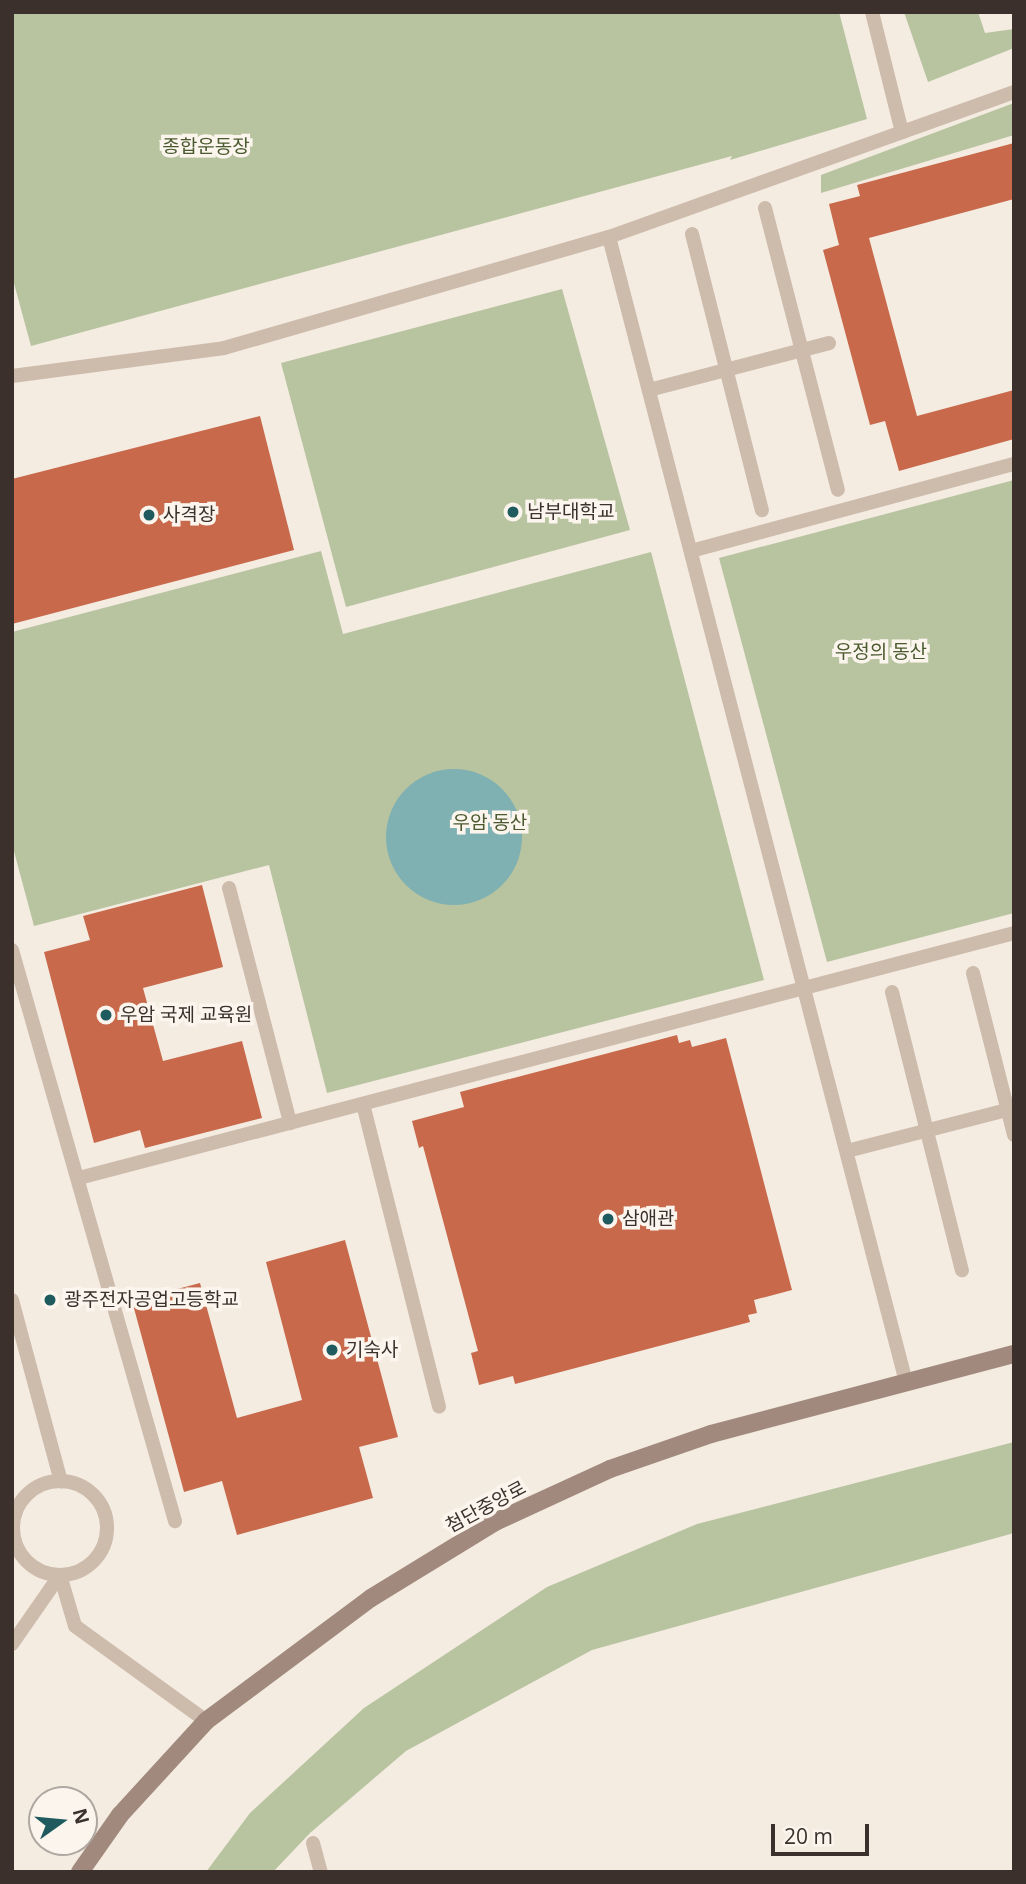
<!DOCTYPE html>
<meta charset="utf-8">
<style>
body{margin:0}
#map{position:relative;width:1026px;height:1884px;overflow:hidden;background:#f4ebe1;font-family:"Open Sans","Noto Sans KR",sans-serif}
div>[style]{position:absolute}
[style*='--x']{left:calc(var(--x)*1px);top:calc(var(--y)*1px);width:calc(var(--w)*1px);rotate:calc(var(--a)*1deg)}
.green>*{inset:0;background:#b8c4a0}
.water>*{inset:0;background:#7fb0b2}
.round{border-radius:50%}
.building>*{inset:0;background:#c8694b}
.lane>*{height:14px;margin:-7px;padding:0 7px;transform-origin:7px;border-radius:7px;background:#cdbbac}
.lane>.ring{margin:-7px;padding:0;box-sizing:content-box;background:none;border:14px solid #cdbbac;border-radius:50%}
.secondary>*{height:18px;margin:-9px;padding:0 9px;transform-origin:9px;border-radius:9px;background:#a18a7d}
.dots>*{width:19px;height:19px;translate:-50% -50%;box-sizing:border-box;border:4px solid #fbf5ee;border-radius:50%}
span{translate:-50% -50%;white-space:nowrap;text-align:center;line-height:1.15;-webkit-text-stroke:7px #fbf5ee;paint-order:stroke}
.park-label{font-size:19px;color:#4a5a2e}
.poi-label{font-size:19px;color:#3b302b}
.left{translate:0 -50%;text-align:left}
.street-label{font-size:19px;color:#3b302b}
.frame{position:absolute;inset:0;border:14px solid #3b302b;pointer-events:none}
.north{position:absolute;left:28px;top:1786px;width:70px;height:70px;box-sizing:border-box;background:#fbf5ee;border:2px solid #aea6a0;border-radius:50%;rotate:75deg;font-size:19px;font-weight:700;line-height:28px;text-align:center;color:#3b302b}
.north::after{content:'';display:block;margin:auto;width:24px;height:32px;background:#1f5a5e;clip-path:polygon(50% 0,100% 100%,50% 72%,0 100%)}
.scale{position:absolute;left:771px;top:1824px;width:98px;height:32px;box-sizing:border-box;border:4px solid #3b302b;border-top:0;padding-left:9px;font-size:21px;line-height:24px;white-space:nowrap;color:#3b302b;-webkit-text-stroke:5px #fbf5ee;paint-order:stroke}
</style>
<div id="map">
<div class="green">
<i style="clip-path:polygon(12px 12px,839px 12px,867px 119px,730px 160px,732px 156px,31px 346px,12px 276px)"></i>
<i style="clip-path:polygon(904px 12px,978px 12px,985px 33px,1014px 29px,1014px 48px,928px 82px)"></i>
<i style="clip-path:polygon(1014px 103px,1014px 135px,821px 193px,821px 175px)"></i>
<i style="clip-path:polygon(562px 289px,630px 530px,346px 607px,281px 363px)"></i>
<i style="clip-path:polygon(1014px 480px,1014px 913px,827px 962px,719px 558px)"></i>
<i style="clip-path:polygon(321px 551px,343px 634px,651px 552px,764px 980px,327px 1093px,269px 865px,34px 926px,12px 844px,12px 632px)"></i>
<i style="clip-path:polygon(1014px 1442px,1014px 1533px,592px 1650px,406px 1751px,310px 1833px,273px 1872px,206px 1872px,250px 1813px,364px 1708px,547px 1587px,697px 1524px)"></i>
</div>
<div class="water">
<i class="round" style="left:386px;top:769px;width:136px;height:136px"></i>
</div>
<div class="building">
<i style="clip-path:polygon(1014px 143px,1014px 199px,869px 238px,917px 416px,1014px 390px,1014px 439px,899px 471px,885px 421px,870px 425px,823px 250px,839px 245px,829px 204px,860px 196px,857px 185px)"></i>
<i style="clip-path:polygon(260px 416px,294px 550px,12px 624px,12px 479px)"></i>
<i style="clip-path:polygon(202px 885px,223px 967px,143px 988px,163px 1061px,242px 1041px,262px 1118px,145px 1148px,140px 1130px,94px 1143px,44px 952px,90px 940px,83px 916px)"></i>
<i style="clip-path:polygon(677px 1035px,679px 1043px,690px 1040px,692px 1047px,726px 1038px,792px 1290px,754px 1300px,757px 1313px,748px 1315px,750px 1322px,515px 1384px,513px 1376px,479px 1385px,471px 1353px,478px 1351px,423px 1146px,419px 1148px,412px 1121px,464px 1107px,460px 1092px)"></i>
<i style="clip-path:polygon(345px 1240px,398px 1437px,359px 1447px,373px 1498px,237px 1535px,222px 1481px,184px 1492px,132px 1301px,200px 1283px,237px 1418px,302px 1400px,266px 1262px)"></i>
</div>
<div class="lane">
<i style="--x:872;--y:12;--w:124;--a:76"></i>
<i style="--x:765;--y:208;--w:291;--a:75.5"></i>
<i style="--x:692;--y:234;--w:285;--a:75.8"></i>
<i style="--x:609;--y:237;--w:1183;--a:75.46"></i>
<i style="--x:12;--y:376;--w:214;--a:-7.5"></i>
<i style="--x:224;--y:348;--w:401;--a:-16.1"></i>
<i style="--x:609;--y:237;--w:430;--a:-19.7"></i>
<i style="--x:649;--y:390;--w:186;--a:-14.6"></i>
<i style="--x:691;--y:551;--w:335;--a:-15.1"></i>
<i style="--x:229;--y:888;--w:243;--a:75.4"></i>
<i style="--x:12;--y:950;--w:594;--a:74.07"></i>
<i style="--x:973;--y:973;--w:167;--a:75.8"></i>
<i style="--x:892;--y:992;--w:287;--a:75.9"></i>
<i style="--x:363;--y:1104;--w:312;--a:75.9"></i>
<i style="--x:847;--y:1151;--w:172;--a:-14.4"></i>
<i style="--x:79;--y:1178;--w:967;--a:-14.68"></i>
<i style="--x:12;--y:1300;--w:188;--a:74.9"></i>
<i class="ring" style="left:13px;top:1481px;width:80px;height:80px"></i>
<i style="--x:12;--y:1644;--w:84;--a:-55.2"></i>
<i style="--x:60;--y:1575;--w:53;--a:73.6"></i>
<i style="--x:75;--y:1626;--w:162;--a:35.9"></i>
<i style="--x:313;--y:1843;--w:30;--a:75"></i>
</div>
<div class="secondary">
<i style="--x:80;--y:1872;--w:70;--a:-54.9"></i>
<i style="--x:120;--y:1815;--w:127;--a:-47.5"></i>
<i style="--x:206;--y:1721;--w:206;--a:-36.7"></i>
<i style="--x:371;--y:1598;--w:145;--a:-31.5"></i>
<i style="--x:495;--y:1522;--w:127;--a:-24.7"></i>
<i style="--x:610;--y:1469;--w:107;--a:-19.1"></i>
<i style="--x:711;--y:1434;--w:313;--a:-14.8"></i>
</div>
<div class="dots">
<i style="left:513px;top:512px;background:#1f5a5e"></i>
<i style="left:149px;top:515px;background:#1f5a5e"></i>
<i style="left:106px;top:1015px;background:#1f5a5e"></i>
<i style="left:608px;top:1219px;background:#1f5a5e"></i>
<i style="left:50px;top:1300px;background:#1f5a5e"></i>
<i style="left:332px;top:1350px;background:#1f5a5e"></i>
</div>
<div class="park-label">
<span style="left:206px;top:147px">종합운동장</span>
<span style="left:881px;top:652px">우정의 동산</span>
<span style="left:490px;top:823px">우암 동산</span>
</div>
<div class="poi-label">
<span class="left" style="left:527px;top:512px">남부대학교</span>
<span class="left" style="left:163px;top:515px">사격장</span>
<span class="left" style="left:120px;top:1015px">우암 국제 교육원</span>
<span class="left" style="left:622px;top:1219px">삼애관</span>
<span class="left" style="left:64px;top:1300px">광주전자공업고등학교</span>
<span class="left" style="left:346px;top:1350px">기숙사</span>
</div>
<div class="street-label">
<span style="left:486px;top:1507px;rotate:-28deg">첨단중앙로</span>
</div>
<div class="frame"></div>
<div class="north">N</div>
<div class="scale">20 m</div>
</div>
